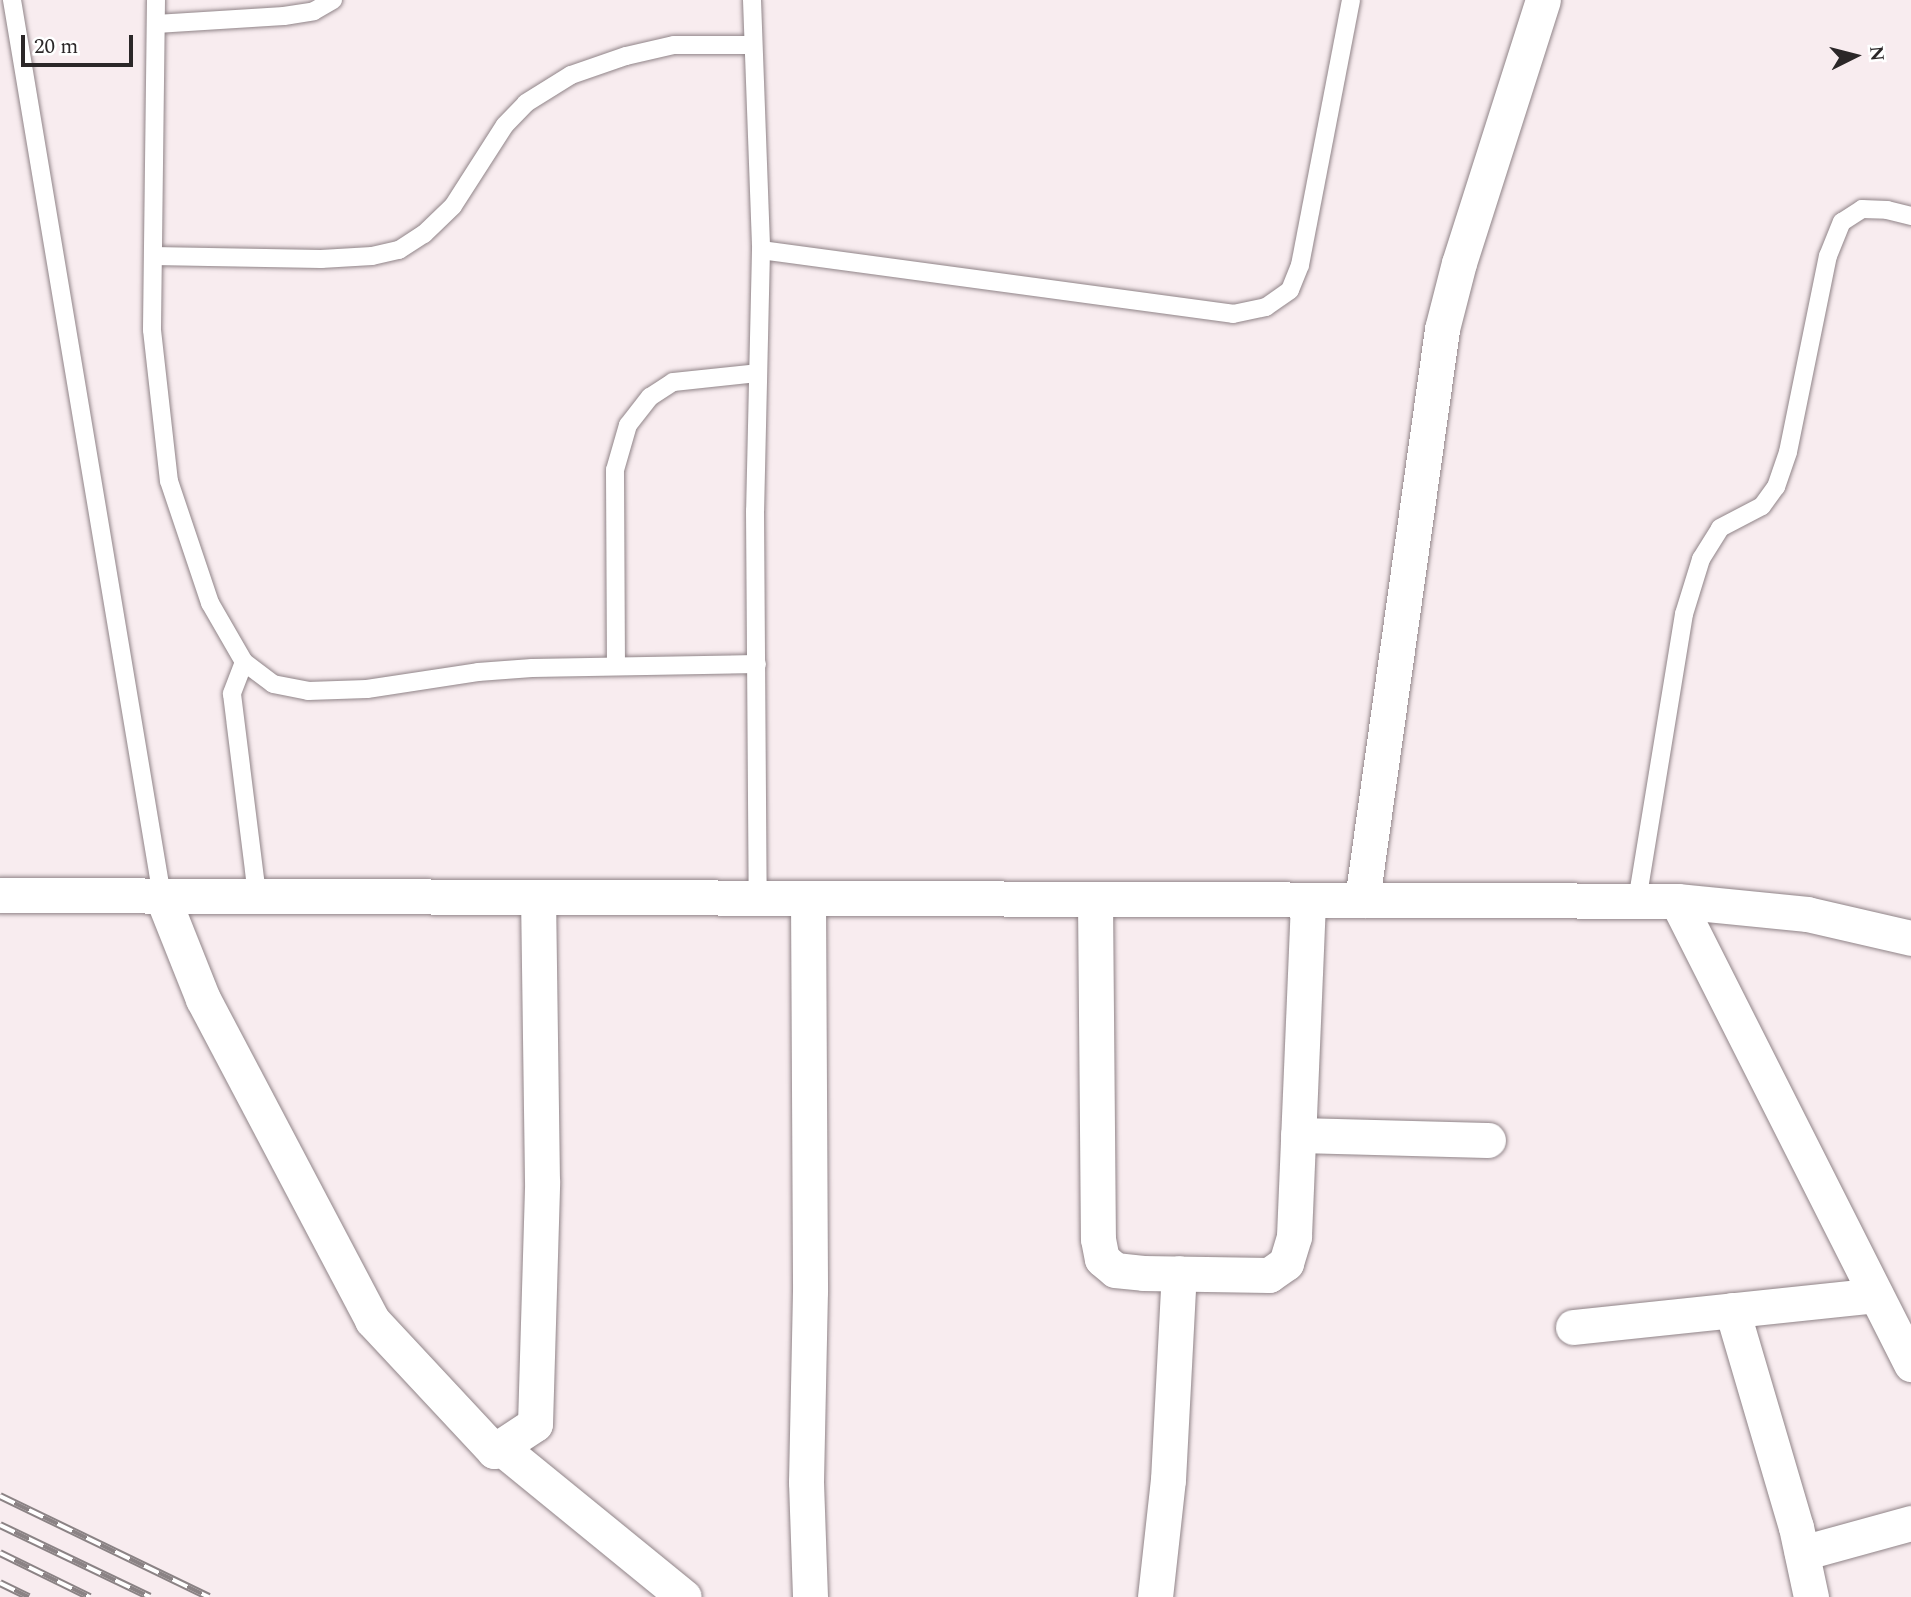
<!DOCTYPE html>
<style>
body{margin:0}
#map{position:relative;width:1911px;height:1597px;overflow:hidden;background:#f8ecef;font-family:Spectral,serif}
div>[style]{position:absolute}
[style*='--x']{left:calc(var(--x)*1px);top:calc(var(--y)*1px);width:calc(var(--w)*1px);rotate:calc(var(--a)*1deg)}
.roads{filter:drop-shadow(0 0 2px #908488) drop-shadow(0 0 2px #908488)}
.lane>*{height:18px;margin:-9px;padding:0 9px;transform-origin:9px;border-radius:9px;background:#fff}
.street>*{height:35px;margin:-17.5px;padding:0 17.5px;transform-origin:17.5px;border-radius:17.5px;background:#fff}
.rail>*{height:8px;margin-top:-4px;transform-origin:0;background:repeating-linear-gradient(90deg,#fff 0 16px,#8b8385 0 32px);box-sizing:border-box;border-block:2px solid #8b8385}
span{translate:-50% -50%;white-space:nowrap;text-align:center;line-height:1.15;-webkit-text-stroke:6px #fff;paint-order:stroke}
.north{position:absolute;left:1820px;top:21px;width:70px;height:70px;-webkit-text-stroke:5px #fff;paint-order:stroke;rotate:84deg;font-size:19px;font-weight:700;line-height:28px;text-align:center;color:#2b2728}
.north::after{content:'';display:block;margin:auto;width:24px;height:32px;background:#2b2728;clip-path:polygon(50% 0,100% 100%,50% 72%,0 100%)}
.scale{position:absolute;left:21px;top:35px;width:112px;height:32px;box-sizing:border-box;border:4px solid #2b2728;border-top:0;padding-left:9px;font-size:21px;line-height:24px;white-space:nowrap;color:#2b2728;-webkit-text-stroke:5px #fff;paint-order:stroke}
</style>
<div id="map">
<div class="roads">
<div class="lane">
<i style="--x:12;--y:0;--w:908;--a:80.5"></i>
<i style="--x:156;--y:0;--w:330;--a:90.7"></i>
<i style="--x:152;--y:330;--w:152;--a:83.6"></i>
<i style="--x:169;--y:481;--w:129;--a:71.4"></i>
<i style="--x:210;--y:603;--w:68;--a:60"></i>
<i style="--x:244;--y:662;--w:36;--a:37"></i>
<i style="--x:273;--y:684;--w:36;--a:11"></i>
<i style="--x:308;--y:691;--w:59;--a:-1.9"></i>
<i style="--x:367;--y:689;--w:112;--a:-8.7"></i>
<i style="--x:478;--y:672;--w:54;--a:-4.2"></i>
<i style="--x:532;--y:668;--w:225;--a:-1"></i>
<i style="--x:752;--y:0;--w:250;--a:87.9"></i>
<i style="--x:761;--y:250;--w:261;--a:91.3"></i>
<i style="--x:755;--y:511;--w:387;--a:89.6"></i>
<i style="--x:156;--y:24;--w:128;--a:-3.6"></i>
<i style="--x:284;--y:16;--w:30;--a:-9"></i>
<i style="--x:314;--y:11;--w:22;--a:-30"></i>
<i style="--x:761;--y:250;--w:476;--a:7.7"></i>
<i style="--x:1233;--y:314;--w:34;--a:-12"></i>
<i style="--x:1266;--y:307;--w:29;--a:-35"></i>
<i style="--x:1290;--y:290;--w:27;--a:-68"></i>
<i style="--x:1300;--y:265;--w:270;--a:-79.1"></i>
<i style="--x:153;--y:256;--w:168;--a:1"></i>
<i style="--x:321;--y:259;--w:51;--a:-3.4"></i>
<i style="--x:372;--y:256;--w:28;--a:-13"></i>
<i style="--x:399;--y:250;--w:30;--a:-33"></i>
<i style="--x:424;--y:234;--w:40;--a:-44"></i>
<i style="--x:453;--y:206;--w:96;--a:-57.3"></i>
<i style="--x:505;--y:125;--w:30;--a:-46"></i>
<i style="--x:526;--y:103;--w:53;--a:-31.9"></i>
<i style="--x:571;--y:75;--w:58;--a:-19.1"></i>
<i style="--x:626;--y:56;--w:49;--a:-12.9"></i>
<i style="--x:674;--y:45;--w:79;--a:0"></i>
<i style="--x:244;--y:662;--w:34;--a:111"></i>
<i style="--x:232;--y:694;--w:204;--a:82.9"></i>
<i style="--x:616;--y:666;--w:196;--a:-90.3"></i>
<i style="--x:615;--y:470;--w:47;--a:-73.9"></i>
<i style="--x:628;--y:425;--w:36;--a:-52"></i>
<i style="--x:650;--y:397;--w:27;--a:-33"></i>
<i style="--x:673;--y:382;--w:85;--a:-6"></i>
<i style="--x:1637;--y:901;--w:291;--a:-80.7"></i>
<i style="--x:1684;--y:614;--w:58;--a:-72.8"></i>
<i style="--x:1701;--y:559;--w:36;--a:-58"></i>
<i style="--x:1720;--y:528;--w:47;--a:-27.6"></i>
<i style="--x:1762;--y:506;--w:24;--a:-54"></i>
<i style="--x:1776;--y:487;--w:37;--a:-71"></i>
<i style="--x:1788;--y:452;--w:200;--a:-78.5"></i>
<i style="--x:1828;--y:256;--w:37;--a:-68"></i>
<i style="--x:1842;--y:222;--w:24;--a:-33"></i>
<i style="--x:1862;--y:209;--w:25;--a:2"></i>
<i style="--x:1887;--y:210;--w:25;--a:14"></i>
</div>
<div class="street">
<i style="--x:0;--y:895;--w:1677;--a:0.2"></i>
<i style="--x:1677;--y:901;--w:131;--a:5.7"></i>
<i style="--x:1807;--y:914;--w:107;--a:13"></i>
<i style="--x:162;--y:896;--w:111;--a:68.3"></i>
<i style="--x:203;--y:999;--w:363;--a:62.2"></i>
<i style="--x:372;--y:1320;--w:179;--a:47"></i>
<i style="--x:494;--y:1451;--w:49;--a:-33.4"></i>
<i style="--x:535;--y:1424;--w:243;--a:-88.3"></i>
<i style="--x:542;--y:1181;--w:283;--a:-90.8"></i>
<i style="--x:808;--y:898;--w:393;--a:89.7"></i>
<i style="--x:810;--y:1291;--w:191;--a:91.2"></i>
<i style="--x:806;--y:1482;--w:115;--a:88"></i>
<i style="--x:1095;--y:900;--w:339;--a:89.5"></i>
<i style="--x:1098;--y:1239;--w:20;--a:79"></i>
<i style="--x:1102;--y:1259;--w:17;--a:40"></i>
<i style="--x:1115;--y:1270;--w:28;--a:6"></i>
<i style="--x:1143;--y:1273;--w:126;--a:0.9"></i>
<i style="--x:1269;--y:1275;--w:21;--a:-35"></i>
<i style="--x:1286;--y:1263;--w:28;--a:-73"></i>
<i style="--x:1294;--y:1236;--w:336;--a:-87.6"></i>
<i style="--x:1362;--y:900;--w:577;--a:-82.02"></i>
<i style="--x:1442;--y:329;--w:68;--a:-75.6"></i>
<i style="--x:1459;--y:263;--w:276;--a:-72.3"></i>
<i style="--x:1677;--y:901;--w:519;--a:63.19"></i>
<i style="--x:1298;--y:1135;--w:190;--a:1.5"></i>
<i style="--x:1732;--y:1310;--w:226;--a:73.6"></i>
<i style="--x:1796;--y:1527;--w:72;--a:77.9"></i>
<i style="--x:1573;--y:1327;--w:304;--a:-6"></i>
<i style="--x:500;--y:1447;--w:237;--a:39.2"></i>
<i style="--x:1802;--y:1553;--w:113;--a:-15.4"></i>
<i style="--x:1155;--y:1597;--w:118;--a:-83.7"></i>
<i style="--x:1168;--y:1480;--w:207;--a:-87"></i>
</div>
</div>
<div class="rail">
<i style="--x:0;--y:1496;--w:232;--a:25.8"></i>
<i style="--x:0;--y:1525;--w:166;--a:25.6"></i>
<i style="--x:0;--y:1553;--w:100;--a:26.1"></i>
<i style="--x:0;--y:1583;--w:32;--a:26"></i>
</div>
<div class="north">N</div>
<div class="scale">20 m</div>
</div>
